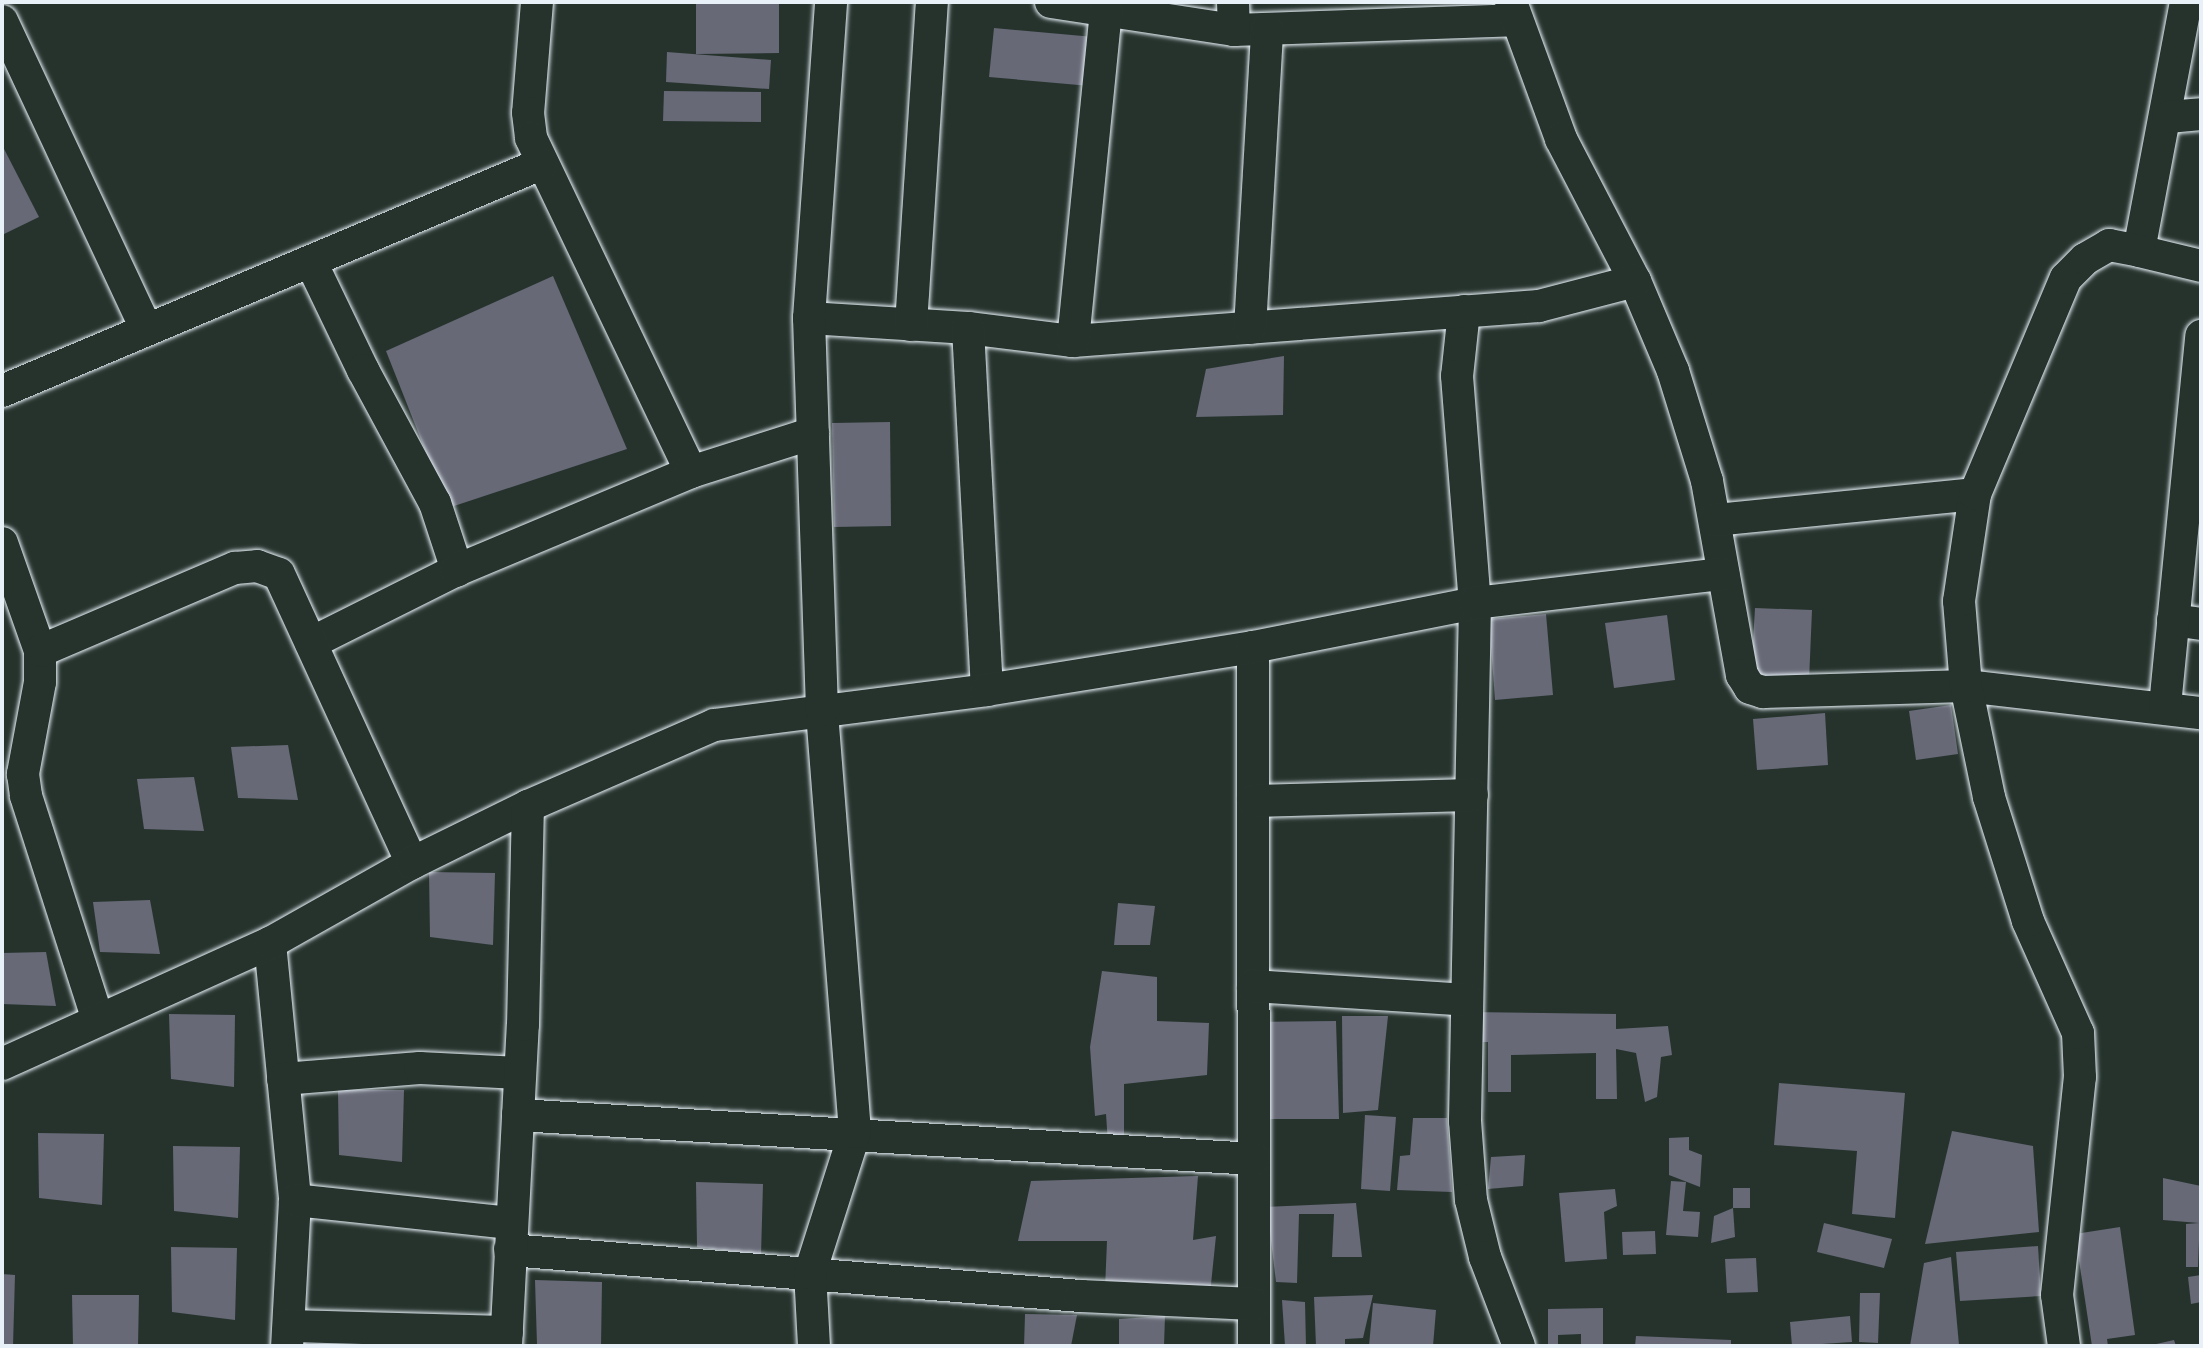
<!DOCTYPE html>
<style>
body{margin:0}
#map{position:relative;width:2203px;height:1348px;overflow:hidden;background:#26332d;font-family:Dekko,sans-serif}
div>[style]{position:absolute}
[style*='--x']{left:calc(var(--x)*1px);top:calc(var(--y)*1px);width:calc(var(--w)*1px);rotate:calc(var(--a)*1deg)}
.building>*{inset:0;background:#676976}
.roads{filter:drop-shadow(0 0 2px #e8f1f8) drop-shadow(0 0 2px #e8f1f8)}
.street>*{height:32px;margin:-16px;padding:0 16px;transform-origin:16px;border-radius:16px;background:#26332d}
span{translate:-50% -50%;white-space:nowrap;text-align:center;line-height:1.15;-webkit-text-stroke:7px #26332d;paint-order:stroke}
.frame{position:absolute;inset:0;border:4px solid #e8f1f8;pointer-events:none}
</style>
<div id="map">
<div class="building">
<i style="clip-path:polygon(696px 2px,779px 2px,779px 53px,696px 54px)"></i>
<i style="clip-path:polygon(994px 28px,1094px 37px,1090px 86px,989px 77px)"></i>
<i style="clip-path:polygon(667px 52px,771px 60px,769px 89px,666px 82px)"></i>
<i style="clip-path:polygon(664px 91px,761px 92px,761px 122px,663px 121px)"></i>
<i style="clip-path:polygon(2px 145px,39px 217px,2px 235px)"></i>
<i style="clip-path:polygon(553px 276px,627px 449px,448px 508px,386px 351px)"></i>
<i style="clip-path:polygon(1284px 356px,1283px 415px,1196px 417px,1206px 369px)"></i>
<i style="clip-path:polygon(890px 422px,891px 526px,834px 527px,832px 423px)"></i>
<i style="clip-path:polygon(1755px 608px,1812px 610px,1809px 681px,1751px 678px)"></i>
<i style="clip-path:polygon(1546px 614px,1553px 695px,1495px 700px,1489px 619px)"></i>
<i style="clip-path:polygon(1667px 615px,1675px 680px,1614px 688px,1605px 623px)"></i>
<i style="clip-path:polygon(1951px 705px,1958px 754px,1916px 760px,1909px 711px)"></i>
<i style="clip-path:polygon(1825px 713px,1828px 765px,1757px 770px,1753px 719px)"></i>
<i style="clip-path:polygon(288px 745px,298px 800px,238px 798px,231px 747px)"></i>
<i style="clip-path:polygon(194px 777px,204px 831px,144px 829px,137px 779px)"></i>
<i style="clip-path:polygon(429px 872px,495px 873px,493px 945px,430px 937px)"></i>
<i style="clip-path:polygon(150px 900px,160px 954px,100px 952px,93px 902px)"></i>
<i style="clip-path:polygon(1118px 903px,1155px 906px,1150px 945px,1114px 945px)"></i>
<i style="clip-path:polygon(46px 952px,56px 1006px,2px 1004px,2px 953px)"></i>
<i style="clip-path:polygon(1102px 971px,1157px 977px,1157px 1021px,1209px 1023px,1207px 1075px,1124px 1084px,1124px 1143px,1108px 1144px,1106px 1114px,1095px 1116px,1090px 1047px)"></i>
<i style="clip-path:polygon(1469px 1012px,1616px 1014px,1616px 1029px,1668px 1026px,1672px 1055px,1661px 1057px,1657px 1097px,1645px 1102px,1636px 1053px,1616px 1049px,1617px 1099px,1596px 1099px,1596px 1053px,1511px 1055px,1511px 1092px,1488px 1092px,1488px 1042px,1468px 1042px)"></i>
<i style="clip-path:polygon(169px 1014px,235px 1015px,234px 1087px,171px 1079px)"></i>
<i style="clip-path:polygon(1342px 1016px,1388px 1016px,1378px 1110px,1343px 1113px)"></i>
<i style="clip-path:polygon(1336px 1021px,1339px 1119px,1259px 1119px,1259px 1022px)"></i>
<i style="clip-path:polygon(1779px 1083px,1905px 1093px,1895px 1218px,1852px 1214px,1857px 1151px,1774px 1145px)"></i>
<i style="clip-path:polygon(338px 1090px,404px 1090px,402px 1162px,339px 1155px)"></i>
<i style="clip-path:polygon(1365px 1115px,1396px 1117px,1390px 1191px,1361px 1189px)"></i>
<i style="clip-path:polygon(1413px 1118px,1447px 1118px,1452px 1192px,1397px 1190px,1400px 1156px,1410px 1155px)"></i>
<i style="clip-path:polygon(1952px 1131px,2033px 1146px,2039px 1232px,1925px 1244px)"></i>
<i style="clip-path:polygon(38px 1133px,104px 1134px,102px 1205px,39px 1198px)"></i>
<i style="clip-path:polygon(1689px 1137px,1689px 1150px,1702px 1155px,1700px 1187px,1669px 1175px,1669px 1138px)"></i>
<i style="clip-path:polygon(173px 1146px,240px 1147px,238px 1218px,174px 1211px)"></i>
<i style="clip-path:polygon(1525px 1155px,1523px 1186px,1488px 1189px,1491px 1157px)"></i>
<i style="clip-path:polygon(1198px 1176px,1193px 1240px,1216px 1236px,1210px 1294px,1105px 1289px,1107px 1241px,1018px 1241px,1031px 1181px)"></i>
<i style="clip-path:polygon(2163px 1178px,2201px 1186px,2198px 1267px,2186px 1267px,2186px 1224px,2199px 1223px,2163px 1220px)"></i>
<i style="clip-path:polygon(1671px 1181px,1686px 1182px,1683px 1211px,1700px 1212px,1698px 1237px,1666px 1235px)"></i>
<i style="clip-path:polygon(696px 1182px,763px 1184px,761px 1255px,697px 1247px)"></i>
<i style="clip-path:polygon(1733px 1188px,1750px 1188px,1750px 1208px,1733px 1208px)"></i>
<i style="clip-path:polygon(1615px 1189px,1617px 1206px,1604px 1212px,1607px 1259px,1565px 1262px,1559px 1193px)"></i>
<i style="clip-path:polygon(1356px 1203px,1362px 1257px,1332px 1257px,1334px 1214px,1299px 1214px,1297px 1283px,1276px 1282px,1267px 1207px)"></i>
<i style="clip-path:polygon(1733px 1208px,1735px 1237px,1711px 1243px,1714px 1216px)"></i>
<i style="clip-path:polygon(1824px 1223px,1892px 1239px,1884px 1268px,1817px 1252px)"></i>
<i style="clip-path:polygon(2120px 1227px,2135px 1335px,2107px 1339px,2108px 1346px,2092px 1346px,2075px 1234px)"></i>
<i style="clip-path:polygon(1655px 1231px,1656px 1254px,1623px 1255px,1622px 1232px)"></i>
<i style="clip-path:polygon(2038px 1246px,2041px 1296px,1960px 1301px,1956px 1252px)"></i>
<i style="clip-path:polygon(171px 1247px,237px 1248px,235px 1320px,172px 1312px)"></i>
<i style="clip-path:polygon(1951px 1257px,1959px 1345px,1910px 1346px,1924px 1263px)"></i>
<i style="clip-path:polygon(1756px 1258px,1758px 1292px,1727px 1293px,1725px 1259px)"></i>
<i style="clip-path:polygon(2px 1274px,15px 1275px,13px 1346px,2px 1345px)"></i>
<i style="clip-path:polygon(2201px 1275px,2201px 1302px,2191px 1304px,2188px 1277px)"></i>
<i style="clip-path:polygon(535px 1280px,602px 1282px,601px 1346px,537px 1345px)"></i>
<i style="clip-path:polygon(1860px 1293px,1880px 1293px,1878px 1343px,1859px 1342px)"></i>
<i style="clip-path:polygon(72px 1295px,139px 1295px,138px 1346px,73px 1346px)"></i>
<i style="clip-path:polygon(1373px 1295px,1363px 1338px,1345px 1339px,1345px 1346px,1316px 1346px,1314px 1297px)"></i>
<i style="clip-path:polygon(1282px 1300px,1305px 1302px,1306px 1346px,1285px 1346px)"></i>
<i style="clip-path:polygon(1373px 1303px,1436px 1310px,1433px 1346px,1369px 1346px)"></i>
<i style="clip-path:polygon(1603px 1308px,1603px 1346px,1581px 1346px,1581px 1334px,1558px 1335px,1558px 1346px,1548px 1346px,1548px 1309px)"></i>
<i style="clip-path:polygon(1025px 1314px,1077px 1315px,1071px 1346px,1024px 1346px)"></i>
<i style="clip-path:polygon(1165px 1316px,1164px 1346px,1119px 1346px,1119px 1319px)"></i>
<i style="clip-path:polygon(1850px 1316px,1852px 1342px,1792px 1346px,1790px 1322px)"></i>
<i style="clip-path:polygon(1636px 1336px,1731px 1340px,1731px 1346px,1635px 1346px)"></i>
<i style="clip-path:polygon(2174px 1340px,2176px 1346px,2152px 1346px,2152px 1345px)"></i>
</div>
<div class="roads">
<div class="street">
<i style="--x:537;--y:2;--w:111;--a:94.6"></i>
<i style="--x:528;--y:113;--w:25;--a:83"></i>
<i style="--x:531;--y:138;--w:370;--a:64.4"></i>
<i style="--x:1051;--y:2;--w:185;--a:8.7"></i>
<i style="--x:1234;--y:30;--w:280;--a:-2"></i>
<i style="--x:1233;--y:2;--w:28;--a:88"></i>
<i style="--x:1511;--y:2;--w:146;--a:69.9"></i>
<i style="--x:1561;--y:139;--w:160;--a:62.5"></i>
<i style="--x:1635;--y:281;--w:98;--a:67.1"></i>
<i style="--x:1673;--y:371;--w:115;--a:72.8"></i>
<i style="--x:1707;--y:481;--w:197;--a:79.8"></i>
<i style="--x:1742;--y:675;--w:15;--a:58"></i>
<i style="--x:1750;--y:688;--w:14;--a:17"></i>
<i style="--x:1763;--y:692;--w:203;--a:-1.7"></i>
<i style="--x:1966;--y:686;--w:237;--a:6.6"></i>
<i style="--x:2186;--y:2;--w:253;--a:100.7"></i>
<i style="--x:2139;--y:251;--w:64;--a:13.6"></i>
<i style="--x:2;--y:21;--w:339;--a:64.9"></i>
<i style="--x:2168;--y:117;--w:33;--a:-5"></i>
<i style="--x:311;--y:262;--w:120;--a:64.3"></i>
<i style="--x:363;--y:370;--w:151;--a:61.6"></i>
<i style="--x:435;--y:503;--w:71;--a:71.8"></i>
<i style="--x:1464;--y:311;--w:65;--a:96.1"></i>
<i style="--x:1457;--y:376;--w:228;--a:85.5"></i>
<i style="--x:1475;--y:603;--w:518;--a:91.11"></i>
<i style="--x:1465;--y:1121;--w:79;--a:85.7"></i>
<i style="--x:1471;--y:1200;--w:59;--a:76.2"></i>
<i style="--x:1485;--y:1257;--w:95;--a:69.1"></i>
<i style="--x:809;--y:318;--w:159;--a:3.6"></i>
<i style="--x:968;--y:328;--w:106;--a:7.1"></i>
<i style="--x:1073;--y:341;--w:467;--a:-4.3"></i>
<i style="--x:1539;--y:306;--w:99;--a:-14.6"></i>
<i style="--x:911;--y:325;--w:324;--a:-86.3"></i>
<i style="--x:968;--y:328;--w:362;--a:87"></i>
<i style="--x:1250;--y:328;--w:299;--a:-86.7"></i>
<i style="--x:1073;--y:341;--w:332;--a:-84.3"></i>
<i style="--x:2;--y:391;--w:585;--a:-22.84"></i>
<i style="--x:1715;--y:520;--w:261;--a:-5.7"></i>
<i style="--x:2;--y:543;--w:114;--a:70.6"></i>
<i style="--x:40;--y:651;--w:31;--a:90"></i>
<i style="--x:40;--y:682;--w:94;--a:100.5"></i>
<i style="--x:23;--y:774;--w:22;--a:82"></i>
<i style="--x:26;--y:796;--w:235;--a:72.2"></i>
<i style="--x:2173;--y:620;--w:28;--a:8"></i>
<i style="--x:311;--y:643;--w:163;--a:-26.6"></i>
<i style="--x:457;--y:570;--w:254;--a:-22.7"></i>
<i style="--x:691;--y:472;--w:128;--a:-17.7"></i>
<i style="--x:1253;--y:647;--w:699;--a:89.92"></i>
<i style="--x:40;--y:651;--w:212;--a:-23.1"></i>
<i style="--x:235;--y:568;--w:22;--a:-5"></i>
<i style="--x:257;--y:566;--w:23;--a:20"></i>
<i style="--x:279;--y:574;--w:318;--a:65.3"></i>
<i style="--x:2165;--y:706;--w:372;--a:-84.4"></i>
<i style="--x:1253;--y:801;--w:219;--a:-1.6"></i>
<i style="--x:270;--y:943;--w:258;--a:84.4"></i>
<i style="--x:295;--y:1200;--w:146;--a:93.1"></i>
<i style="--x:1253;--y:986;--w:214;--a:3.7"></i>
<i style="--x:2;--y:1064;--w:294;--a:-24.3"></i>
<i style="--x:270;--y:943;--w:163;--a:-29.4"></i>
<i style="--x:412;--y:863;--w:129;--a:-26.2"></i>
<i style="--x:528;--y:806;--w:203;--a:-23.5"></i>
<i style="--x:714;--y:725;--w:275;--a:-7.3"></i>
<i style="--x:987;--y:690;--w:269;--a:-9.2"></i>
<i style="--x:1253;--y:647;--w:226;--a:-11.2"></i>
<i style="--x:1475;--y:603;--w:250;--a:-6.7"></i>
<i style="--x:283;--y:1079;--w:137;--a:-4.6"></i>
<i style="--x:420;--y:1068;--w:99;--a:2.9"></i>
<i style="--x:518;--y:1115;--w:737;--a:3.42"></i>
<i style="--x:295;--y:1200;--w:217;--a:6.1"></i>
<i style="--x:510;--y:1250;--w:573;--a:4.61"></i>
<i style="--x:1081;--y:1296;--w:172;--a:2.7"></i>
<i style="--x:289;--y:1326;--w:218;--a:1.6"></i>
<i style="--x:506;--y:1346;--w:321;--a:-87"></i>
<i style="--x:523;--y:1025;--w:219;--a:-88.7"></i>
<i style="--x:814;--y:1346;--w:73;--a:-93.1"></i>
<i style="--x:810;--y:1273;--w:148;--a:-72.3"></i>
<i style="--x:855;--y:1132;--w:423;--a:-94.5"></i>
<i style="--x:822;--y:710;--w:392;--a:-91.9"></i>
<i style="--x:809;--y:318;--w:317;--a:-86"></i>
<i style="--x:2064;--y:1346;--w:51;--a:-97.8"></i>
<i style="--x:2057;--y:1295;--w:219;--a:-84"></i>
<i style="--x:2080;--y:1077;--w:44;--a:-92.6"></i>
<i style="--x:2078;--y:1033;--w:123;--a:-114.1"></i>
<i style="--x:2028;--y:921;--w:130;--a:-107.5"></i>
<i style="--x:1989;--y:797;--w:113;--a:-101.7"></i>
<i style="--x:1966;--y:686;--w:85;--a:-94.7"></i>
<i style="--x:1959;--y:601;--w:108;--a:-81.5"></i>
<i style="--x:1975;--y:494;--w:234;--a:-67.2"></i>
<i style="--x:2066;--y:278;--w:27;--a:-45"></i>
<i style="--x:2085;--y:259;--w:28;--a:-30"></i>
<i style="--x:2109;--y:245;--w:31;--a:11"></i>
</div>
</div>
<div class="frame"></div>
</div>
